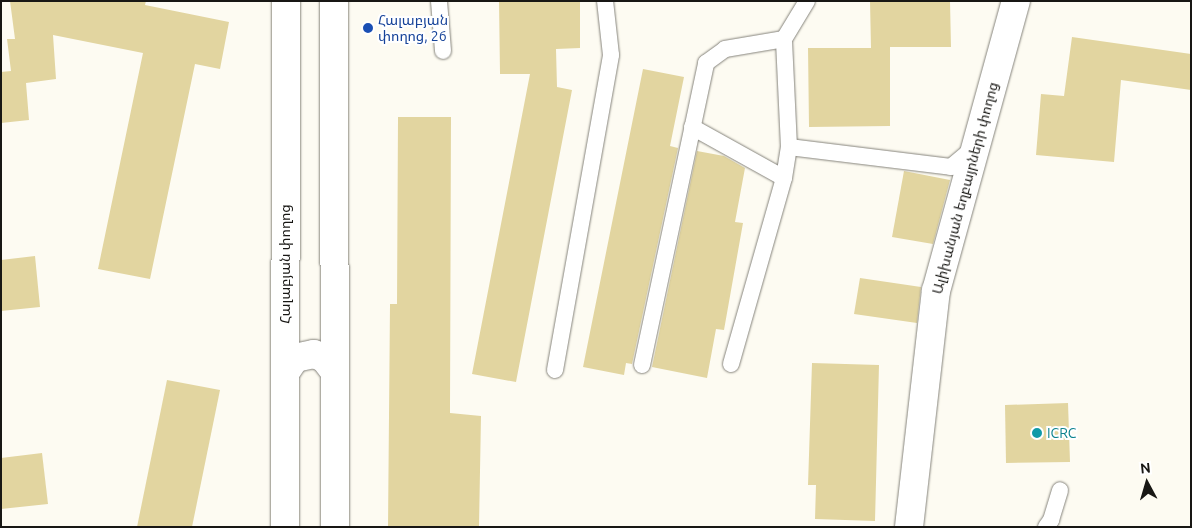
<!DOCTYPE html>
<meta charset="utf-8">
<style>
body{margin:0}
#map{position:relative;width:1192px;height:528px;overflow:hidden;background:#fdfbf2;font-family:Ubuntu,"Noto Sans Armenian",sans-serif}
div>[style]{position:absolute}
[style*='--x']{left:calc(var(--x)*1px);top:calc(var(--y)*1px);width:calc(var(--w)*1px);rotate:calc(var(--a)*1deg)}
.building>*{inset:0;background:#e2d5a0}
.roads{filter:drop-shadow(0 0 1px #86847c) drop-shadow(0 0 1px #86847c)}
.lane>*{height:16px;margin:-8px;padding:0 8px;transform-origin:8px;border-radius:8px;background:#fff}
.street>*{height:28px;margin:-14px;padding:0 14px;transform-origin:14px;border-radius:14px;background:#fff}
.primary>*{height:28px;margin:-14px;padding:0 14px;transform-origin:14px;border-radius:14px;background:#fff}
.dots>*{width:14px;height:14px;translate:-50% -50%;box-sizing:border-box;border:2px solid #fff;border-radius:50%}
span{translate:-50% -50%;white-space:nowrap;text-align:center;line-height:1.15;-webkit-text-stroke:4px #fff;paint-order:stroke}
.transit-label{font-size:14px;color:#164399}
.left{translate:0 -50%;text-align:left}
.street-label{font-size:14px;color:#181714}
.culture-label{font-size:14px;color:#0d838f}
.frame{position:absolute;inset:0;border:2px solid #181714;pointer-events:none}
.north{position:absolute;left:1122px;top:458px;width:50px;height:50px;-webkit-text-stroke:4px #fff;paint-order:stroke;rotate:354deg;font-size:14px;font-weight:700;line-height:20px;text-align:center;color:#181714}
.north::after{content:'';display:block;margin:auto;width:18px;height:22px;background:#181714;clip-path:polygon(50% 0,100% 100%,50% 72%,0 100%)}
</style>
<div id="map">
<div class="building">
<i style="clip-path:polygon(10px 1px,146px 1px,145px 5px,229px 22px,220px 69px,195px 64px,150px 279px,98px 269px,143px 53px,53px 35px,56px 79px,26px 83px,29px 120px,1px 123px,1px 72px,11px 71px,7px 39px,15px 39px)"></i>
<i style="clip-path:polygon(499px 1px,580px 1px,580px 48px,556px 49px,557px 87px,572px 90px,516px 382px,472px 374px,530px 74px,500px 74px)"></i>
<i style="clip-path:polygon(870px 1px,950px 1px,951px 47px,890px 47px,890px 126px,809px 127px,808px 48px,871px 48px)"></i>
<i style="clip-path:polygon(1072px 37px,1191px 54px,1191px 90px,1121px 80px,1114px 162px,1036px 155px,1041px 94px,1064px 96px)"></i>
<i style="clip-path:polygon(643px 69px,684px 77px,670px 146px,678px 148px,632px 364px,626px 363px,624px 375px,583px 367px)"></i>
<i style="clip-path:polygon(398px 117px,451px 117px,450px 413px,481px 416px,479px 527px,388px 527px,390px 304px,397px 304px)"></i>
<i style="clip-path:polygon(697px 151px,724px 156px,745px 168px,735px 222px,743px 223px,724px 330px,716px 329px,707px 378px,652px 367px)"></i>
<i style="clip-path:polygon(904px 171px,950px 180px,933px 244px,892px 237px)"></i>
<i style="clip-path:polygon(35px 256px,40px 307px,1px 311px,1px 260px)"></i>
<i style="clip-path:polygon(860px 278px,921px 287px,917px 323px,854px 314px)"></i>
<i style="clip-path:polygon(812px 363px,879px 365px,875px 521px,815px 519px,816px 485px,808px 485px)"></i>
<i style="clip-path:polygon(167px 380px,220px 390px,192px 527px,137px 527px)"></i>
<i style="clip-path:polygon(1068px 403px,1070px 462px,1006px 463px,1005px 405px)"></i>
<i style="clip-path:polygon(42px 453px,48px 504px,1px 509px,1px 458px)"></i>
</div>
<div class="roads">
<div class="lane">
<i style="--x:439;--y:1;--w:50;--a:85.4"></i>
<i style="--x:692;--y:127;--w:105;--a:29"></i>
<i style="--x:789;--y:147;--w:108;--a:-92.7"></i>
<i style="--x:784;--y:39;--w:44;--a:-58.8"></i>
<i style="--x:731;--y:364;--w:193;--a:-74.1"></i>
<i style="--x:784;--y:178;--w:31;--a:-81"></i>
<i style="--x:789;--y:147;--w:163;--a:7"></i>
<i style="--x:951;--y:167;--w:30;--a:-40"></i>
<i style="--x:642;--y:365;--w:309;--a:-78"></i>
<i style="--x:706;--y:63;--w:24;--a:-36"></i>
<i style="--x:725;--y:49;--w:60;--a:-9.6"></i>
<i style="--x:555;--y:370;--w:320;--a:-79.9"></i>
<i style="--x:611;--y:55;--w:54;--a:-96.3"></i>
<i style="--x:1046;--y:527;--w:9;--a:-54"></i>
<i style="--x:1051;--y:520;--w:31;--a:-73"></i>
</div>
<div class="street">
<i style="--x:909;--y:527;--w:238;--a:-83.5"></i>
<i style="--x:936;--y:291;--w:301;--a:-74.6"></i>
</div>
<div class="primary">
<i style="--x:334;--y:1;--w:526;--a:89.89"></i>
<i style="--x:285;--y:373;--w:18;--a:-56"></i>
<i style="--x:295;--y:358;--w:19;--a:-12"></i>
<i style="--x:314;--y:354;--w:11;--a:22"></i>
<i style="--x:324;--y:358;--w:16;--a:52"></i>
<i style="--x:285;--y:527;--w:526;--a:-89.89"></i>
</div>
</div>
<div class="dots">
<i style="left:368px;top:28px;background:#1a4fb4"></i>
<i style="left:1037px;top:433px;background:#0f9aa8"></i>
</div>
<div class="transit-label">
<span class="left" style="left:378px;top:28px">Հալաբյան<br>փողոց, 26</span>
</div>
<div class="street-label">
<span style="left:965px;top:188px;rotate:-75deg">Ալիխանյան եղբայրների փողոց</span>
<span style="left:285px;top:264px;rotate:-90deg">Հալաբյան փողոց</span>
</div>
<div class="culture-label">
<span class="left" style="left:1047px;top:433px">ICRC</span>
</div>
<div class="frame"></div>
<div class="north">N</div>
</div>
